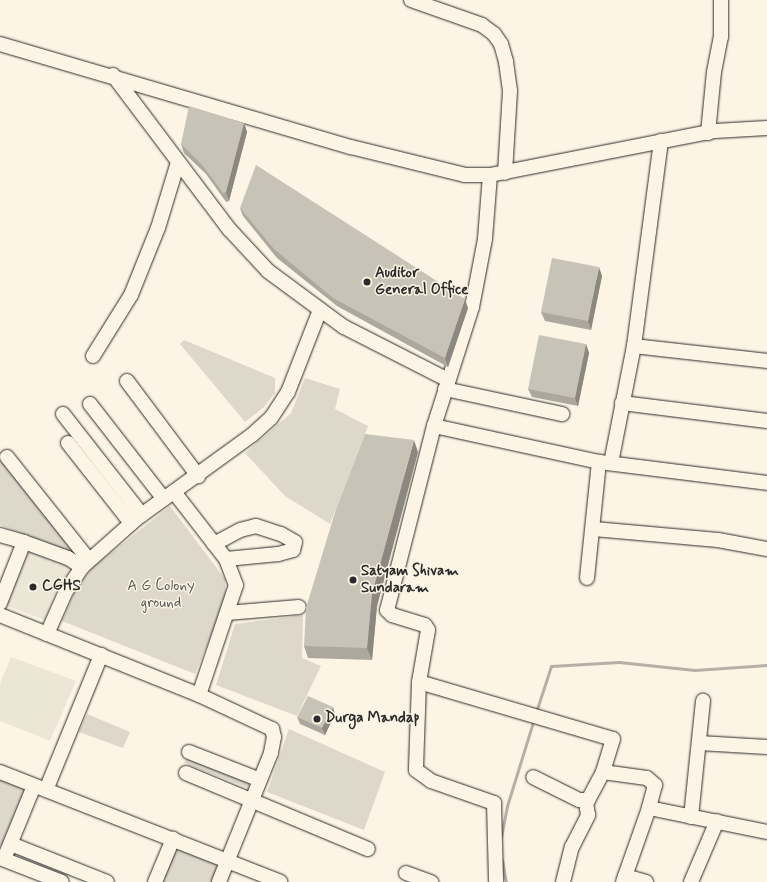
<!DOCTYPE html>
<style>
body{margin:0}
#map{position:relative;width:767px;height:882px;overflow:hidden;background:#fcf5e5;font-family:Mynerve,sans-serif}
div>[style]{position:absolute}
[style*='--x']{left:calc(var(--x)*1px);top:calc(var(--y)*1px);width:calc(var(--w)*1px);rotate:calc(var(--a)*1deg)}
.built>*{inset:0;background:#ece6d7}
.green>*{inset:0;background:#ded8ca}
.stream>*{height:3px;margin:-1.5px;padding:0 1.5px;transform-origin:1.5px;border-radius:1.5px;background:#b4b0a5}
.roads{filter:drop-shadow(0 0 1px #2b2b2b) drop-shadow(0 0 1px #2b2b2b)}
.minor>*{height:14px;margin:-7px;padding:0 7px;transform-origin:7px;border-radius:7px;background:#fcf5e5}
.wall>*{inset:0;background:#aca89d}
.shaded-wall>*{inset:0;background:#8c8880}
.building>*{inset:0;background:#c8c3b7}
.dots>*{width:11px;height:11px;translate:-50% -50%;box-sizing:border-box;border:2px solid #fcf5e5;border-radius:50%}
span{translate:-50% -50%;white-space:nowrap;text-align:center;line-height:1.15;-webkit-text-stroke:3px #fcf5e5;paint-order:stroke}
.poi-label{font-size:15px;color:#2b2b2b;font-weight:700}
.left{translate:0 -50%;text-align:left}
.park-label{font-size:15px;color:#585653}
</style>
<div id="map">
<div class="built">
<i style="clip-path:polygon(24px 544px,74px 563px,54px 594px,45px 620px,1px 604px)"></i>
<i style="clip-path:polygon(11px 657px,76px 681px,50px 741px,0 721px,0 684px)"></i>
</div>
<div class="green">
<i style="clip-path:polygon(184px 340px,275px 378px,275px 393px,264px 407px,245px 422px,180px 344px)"></i>
<i style="clip-path:polygon(305px 378px,340px 389px,335px 409px,368px 426px,330px 524px,285px 496px,245px 453px,291px 413px)"></i>
<i style="clip-path:polygon(0 455px,78px 550px,78px 555px,0 525px)"></i>
<i style="clip-path:polygon(170px 506px,225px 579px,226px 600px,195px 674px,62px 621px,75px 591px,93px 567px)"></i>
<i style="clip-path:polygon(303px 615px,302px 658px,321px 666px,297px 716px,216px 685px,235px 624px)"></i>
<i style="clip-path:polygon(87px 714px,130px 732px,123px 748px,79px 732px)"></i>
<i style="clip-path:polygon(289px 729px,385px 772px,364px 830px,267px 792px)"></i>
<i style="clip-path:polygon(187px 757px,250px 782px,248px 788px,184px 763px)"></i>
<i style="clip-path:polygon(0 775px,26px 786px,1px 846px,0 845px)"></i>
<i style="clip-path:polygon(174px 843px,221px 860px,212px 882px,158px 882px)"></i>
</div>
<div class="stream">
<i style="--x:536;--y:712;--w:48;--a:-71.9"></i>
<i style="--x:551;--y:666;--w:68;--a:-3.4"></i>
<i style="--x:619;--y:662;--w:76;--a:6"></i>
<i style="--x:695;--y:670;--w:72;--a:-4"></i>
<i style="--x:501;--y:837;--w:32;--a:-79"></i>
<i style="--x:507;--y:806;--w:91;--a:-72.8"></i>
<i style="--x:502;--y:860;--w:22;--a:80"></i>
</div>
<div class="roads">
<div class="minor">
<i style="--x:411;--y:0;--w:75;--a:19.4"></i>
<i style="--x:482;--y:25;--w:15;--a:37"></i>
<i style="--x:494;--y:34;--w:12;--a:55"></i>
<i style="--x:501;--y:44;--w:19;--a:74"></i>
<i style="--x:506;--y:62;--w:29;--a:82"></i>
<i style="--x:510;--y:91;--w:82;--a:93.5"></i>
<i style="--x:0;--y:44;--w:366;--a:16.4"></i>
<i style="--x:351;--y:147;--w:117;--a:13.8"></i>
<i style="--x:465;--y:175;--w:25;--a:0"></i>
<i style="--x:490;--y:175;--w:229;--a:-11.1"></i>
<i style="--x:715;--y:131;--w:52;--a:-3.3"></i>
<i style="--x:113;--y:75;--w:194;--a:53"></i>
<i style="--x:230;--y:230;--w:56;--a:47.2"></i>
<i style="--x:268;--y:271;--w:94;--a:36.4"></i>
<i style="--x:344;--y:327;--w:117;--a:27"></i>
<i style="--x:708;--y:133;--w:61;--a:-84.4"></i>
<i style="--x:714;--y:72;--w:36;--a:-79"></i>
<i style="--x:721;--y:37;--w:37;--a:-90"></i>
<i style="--x:490;--y:175;--w:64;--a:94.5"></i>
<i style="--x:485;--y:239;--w:69;--a:100.8"></i>
<i style="--x:472;--y:307;--w:125;--a:107.7"></i>
<i style="--x:434;--y:426;--w:190;--a:104.3"></i>
<i style="--x:387;--y:610;--w:7;--a:45"></i>
<i style="--x:392;--y:615;--w:34;--a:17"></i>
<i style="--x:425;--y:625;--w:6;--a:59"></i>
<i style="--x:428;--y:630;--w:53;--a:99.8"></i>
<i style="--x:419;--y:682;--w:88;--a:92"></i>
<i style="--x:416;--y:770;--w:19;--a:36"></i>
<i style="--x:431;--y:781;--w:67;--a:19.2"></i>
<i style="--x:494;--y:803;--w:79;--a:88.5"></i>
<i style="--x:634;--y:346;--w:134;--a:6.4"></i>
<i style="--x:93;--y:356;--w:72;--a:-58.1"></i>
<i style="--x:131;--y:295;--w:72;--a:-68.1"></i>
<i style="--x:158;--y:228;--w:69;--a:-73.1"></i>
<i style="--x:127;--y:381;--w:119;--a:53.2"></i>
<i style="--x:445;--y:389;--w:120;--a:12.1"></i>
<i style="--x:622;--y:403;--w:146;--a:7.1"></i>
<i style="--x:90;--y:404;--w:120;--a:52.1"></i>
<i style="--x:63;--y:414;--w:128;--a:52"></i>
<i style="--x:434;--y:426;--w:169;--a:12.3"></i>
<i style="--x:599;--y:462;--w:169;--a:7.1"></i>
<i style="--x:68;--y:443;--w:102;--a:51.8"></i>
<i style="--x:7;--y:457;--w:132;--a:51.5"></i>
<i style="--x:611;--y:463;--w:119;--a:-78.9"></i>
<i style="--x:634;--y:346;--w:207;--a:-82.5"></i>
<i style="--x:174;--y:492;--w:85;--a:52.2"></i>
<i style="--x:226;--y:559;--w:28;--a:69"></i>
<i style="--x:236;--y:585;--w:116;--a:108.6"></i>
<i style="--x:594;--y:529;--w:124;--a:5.1"></i>
<i style="--x:718;--y:540;--w:50;--a:10.4"></i>
<i style="--x:0;--y:535;--w:25;--a:16"></i>
<i style="--x:24;--y:542;--w:66;--a:111.5"></i>
<i style="--x:24;--y:542;--w:47;--a:20"></i>
<i style="--x:68;--y:558;--w:17;--a:33"></i>
<i style="--x:214;--y:544;--w:30;--a:-28"></i>
<i style="--x:240;--y:530;--w:16;--a:-14"></i>
<i style="--x:256;--y:526;--w:26;--a:18"></i>
<i style="--x:281;--y:534;--w:16;--a:30"></i>
<i style="--x:295;--y:542;--w:8;--a:104"></i>
<i style="--x:293;--y:550;--w:16;--a:165"></i>
<i style="--x:278;--y:554;--w:52;--a:174.5"></i>
<i style="--x:587;--y:578;--w:117;--a:-84.1"></i>
<i style="--x:227;--y:613;--w:72;--a:-4.8"></i>
<i style="--x:0;--y:615;--w:214;--a:21.9"></i>
<i style="--x:199;--y:695;--w:81;--a:25"></i>
<i style="--x:272;--y:729;--w:8;--a:76"></i>
<i style="--x:274;--y:737;--w:16;--a:101"></i>
<i style="--x:271;--y:753;--w:139;--a:112"></i>
<i style="--x:47;--y:634;--w:47;--a:-66.2"></i>
<i style="--x:66;--y:591;--w:29;--a:-56"></i>
<i style="--x:82;--y:567;--w:72;--a:-41.6"></i>
<i style="--x:136;--y:519;--w:143;--a:-35.9"></i>
<i style="--x:252;--y:435;--w:25;--a:-42"></i>
<i style="--x:271;--y:418;--w:31;--a:-57"></i>
<i style="--x:288;--y:392;--w:88;--a:-68.7"></i>
<i style="--x:419;--y:682;--w:202;--a:16.4"></i>
<i style="--x:613;--y:739;--w:34;--a:107"></i>
<i style="--x:603;--y:772;--w:32;--a:118"></i>
<i style="--x:588;--y:800;--w:9;--a:180"></i>
<i style="--x:579;--y:800;--w:51;--a:-153.4"></i>
<i style="--x:699;--y:743;--w:68;--a:3.4"></i>
<i style="--x:189;--y:752;--w:76;--a:21.5"></i>
<i style="--x:0;--y:772;--w:301;--a:21.4"></i>
<i style="--x:603;--y:772;--w:44;--a:7.8"></i>
<i style="--x:647;--y:778;--w:11;--a:41"></i>
<i style="--x:655;--y:785;--w:24;--a:105"></i>
<i style="--x:649;--y:808;--w:78;--a:109.4"></i>
<i style="--x:186;--y:773;--w:197;--a:22.7"></i>
<i style="--x:46;--y:790;--w:146;--a:-67.8"></i>
<i style="--x:649;--y:808;--w:120;--a:11.5"></i>
<i style="--x:691;--y:817;--w:117;--a:-84.1"></i>
<i style="--x:11;--y:844;--w:103;--a:21.6"></i>
<i style="--x:0;--y:858;--w:66;--a:21.2"></i>
<i style="--x:4;--y:859;--w:79;--a:-67.7"></i>
<i style="--x:406;--y:873;--w:27;--a:20"></i>
<i style="--x:625;--y:876;--w:22;--a:16"></i>
<i style="--x:155;--y:882;--w:47;--a:-67.3"></i>
<i style="--x:563;--y:882;--w:36;--a:-76"></i>
<i style="--x:572;--y:847;--w:36;--a:-63"></i>
<i style="--x:588;--y:815;--w:13;--a:-99"></i>
<i style="--x:691;--y:882;--w:66;--a:-66.9"></i>
</div>
</div>
<div class="wall">
<i style="clip-path:polygon(244px 123px,247px 132px,229px 201px,226px 202px,206px 174px,184px 153px,181px 144px)"></i>
<i style="clip-path:polygon(240px 208px,468px 308px,448px 367px,337px 306px,277px 258px,243px 216px)"></i>
<i style="clip-path:polygon(602px 276px,591px 330px,545px 321px,541px 312px)"></i>
<i style="clip-path:polygon(586px 344px,589px 353px,578px 406px,532px 397px,528px 389px)"></i>
<i style="clip-path:polygon(418px 452px,377px 606px,372px 660px,308px 658px,304px 646px)"></i>
<i style="clip-path:polygon(335px 714px,325px 735px,300px 724px,297px 717px)"></i>
</div>
<div class="shaded-wall">
<i style="clip-path:polygon(244px 123px,247px 132px,229px 201px,226px 192px)"></i>
<i style="clip-path:polygon(599px 267px,602px 276px,591px 330px,588px 321px)"></i>
<i style="clip-path:polygon(465px 299px,468px 308px,448px 367px,445px 358px)"></i>
<i style="clip-path:polygon(586px 344px,589px 353px,578px 406px,575px 398px)"></i>
<i style="clip-path:polygon(414px 440px,418px 452px,377px 606px,372px 660px,367px 648px,372px 594px)"></i>
<i style="clip-path:polygon(333px 707px,335px 714px,325px 735px,322px 728px)"></i>
</div>
<div class="building">
<i style="clip-path:polygon(189px 106px,244px 123px,226px 192px,223px 193px,203px 166px,181px 144px)"></i>
<i style="clip-path:polygon(256px 165px,465px 299px,445px 358px,333px 298px,274px 249px,240px 208px)"></i>
<i style="clip-path:polygon(552px 258px,599px 267px,588px 321px,541px 312px)"></i>
<i style="clip-path:polygon(539px 335px,586px 344px,575px 398px,528px 389px)"></i>
<i style="clip-path:polygon(365px 434px,414px 440px,372px 594px,367px 648px,304px 646px,306px 608px,336px 509px)"></i>
<i style="clip-path:polygon(308px 696px,333px 707px,322px 728px,297px 717px)"></i>
</div>
<div class="dots">
<i style="left:367px;top:282px;background:#2b2b2b"></i>
<i style="left:353px;top:580px;background:#2b2b2b"></i>
<i style="left:33px;top:587px;background:#2b2b2b"></i>
<i style="left:317px;top:719px;background:#2b2b2b"></i>
</div>
<div class="poi-label">
<span class="left" style="left:375px;top:282px">Auditor<br>General Office</span>
<span class="left" style="left:361px;top:580px">Satyam Shivam<br>Sundaram</span>
<span class="left" style="left:42px;top:587px">CGHS</span>
<span class="left" style="left:325px;top:719px">Durga Mandap</span>
</div>
<div class="park-label">
<span style="left:161px;top:595px">A G Colony<br>ground</span>
</div>
</div>
